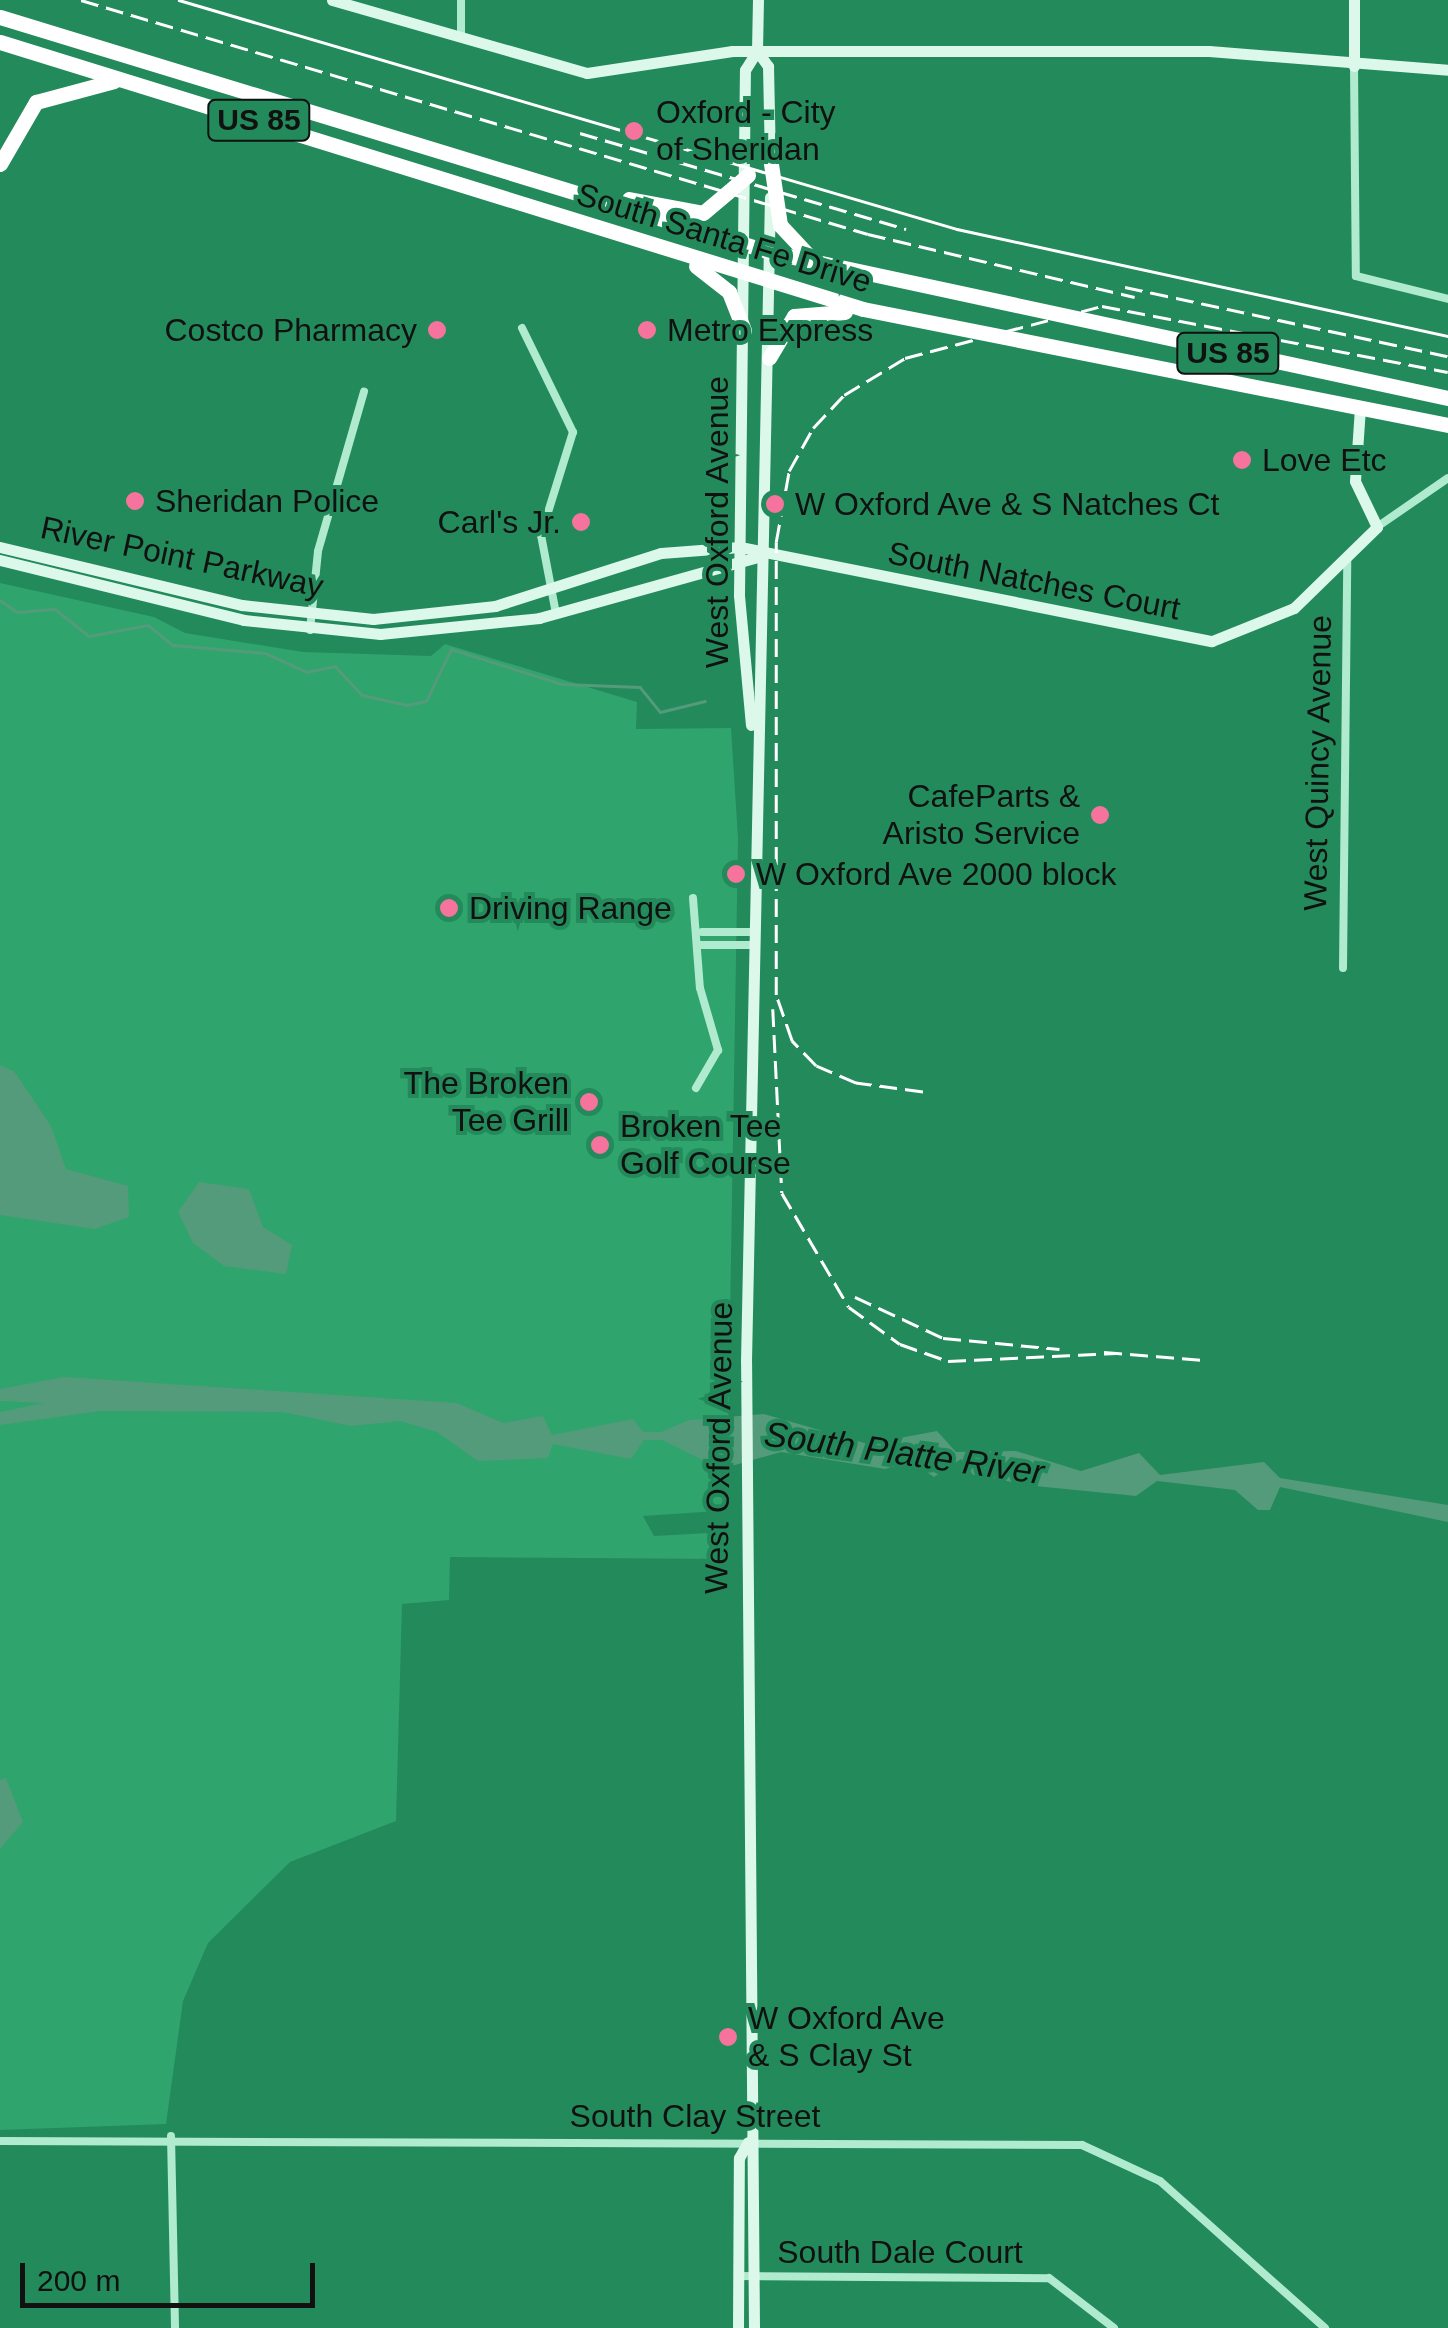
<!DOCTYPE html>
<style>
body{margin:0}
#map{position:relative;width:1448px;height:2328px;overflow:hidden;background:#238a5b;font-family:Arial,sans-serif}
div>[style]{position:absolute}
[style*='--x']{left:calc(var(--x)*1px);top:calc(var(--y)*1px);width:calc(var(--w)*1px);rotate:calc(var(--a)*1deg)}
.green>*{inset:0;background:#30a46d}
.water>*{inset:0;background:#539b7a}
.stream>*{height:2.5px;margin:-1.25px;padding:0 1.25px;transform-origin:1.25px;border-radius:1.25px;background:#539b7a}
.street>*{height:8px;margin:-4px;padding:0 4px;transform-origin:4px;border-radius:4px;background:#b0eacf}
.secondary>*{height:11px;margin:-5.5px;padding:0 5.5px;transform-origin:5.5px;border-radius:5.5px;background:#dbf8eb}
.highway>*{height:15px;margin:-7.5px;padding:0 7.5px;transform-origin:7.5px;border-radius:7.5px;background:#fff}
.tram>*{height:2.5px;margin:-1.25px;padding:0 1.25px;transform-origin:1.25px;border-radius:1.25px;background:#fff}
.rail>*{height:2.5px;margin-top:-1.25px;transform-origin:0;background:repeating-linear-gradient(90deg,#fff 0 18px,transparent 0 26px)}
.dots>*{width:28px;height:28px;translate:-50% -50%;box-sizing:border-box;border:5px solid #238a5b;border-radius:50%}
span{translate:-50% -50%;white-space:nowrap;text-align:center;line-height:1.15;-webkit-text-stroke:8px #238a5b;paint-order:stroke}
.shield-label span{padding:2px 8px;background:#238a5b;border:2px solid;border-radius:8px;-webkit-text-stroke-width:0}
.shield-label{font-size:30px;color:#111;font-weight:700}
.poi-label{font-size:32px;color:#111}
.left{translate:0 -50%;text-align:left}
.right{translate:-100% -50%;text-align:right}
.street-label{font-size:32px;color:#111}
.water-label{font-size:35px;color:#111;font-style:italic}
.scale{position:absolute;left:20px;top:2263px;width:295px;height:45px;box-sizing:border-box;border:5px solid #111;border-top:0;padding-left:12px;font-size:30px;line-height:35px;white-space:nowrap;color:#111;-webkit-text-stroke:8px #238a5b;paint-order:stroke}
</style>
<div id="map">
<div class="green">
<i style="clip-path:polygon(0 583px,154px 617px,185px 633px,303px 652px,431px 656px,445px 644px,637px 702px,636px 729px,731px 728px,738px 838px,727px 1500px,718px 1511px,643px 1516px,654px 1536px,727px 1532px,727px 1559px,450px 1557px,449px 1600px,402px 1604px,396px 1821px,290px 1862px,208px 1943px,183px 2001px,166px 2124px,0 2130px)"></i>
</div>
<div class="water">
<i style="clip-path:polygon(0 1065px,14px 1071px,51px 1126px,66px 1169px,128px 1186px,129px 1217px,95px 1229px,0 1215px)"></i>
<i style="clip-path:polygon(199px 1182px,249px 1189px,263px 1227px,292px 1245px,286px 1274px,224px 1266px,193px 1243px,178px 1212px)"></i>
<i style="clip-path:polygon(64px 1377px,457px 1403px,503px 1423px,543px 1416px,552px 1435px,633px 1419px,643px 1432px,661px 1432px,689px 1420px,764px 1414px,868px 1444px,937px 1431px,956px 1452px,1016px 1451px,1081px 1471px,1139px 1453px,1160px 1475px,1264px 1462px,1280px 1478px,1448px 1505px,1448px 1522px,1280px 1487px,1270px 1510px,1258px 1510px,1235px 1490px,1157px 1481px,1136px 1496px,1035px 1486px,973px 1475px,961px 1459px,934px 1477px,911px 1461px,885px 1469px,781px 1452px,721px 1469px,662px 1440px,644px 1440px,631px 1459px,553px 1444px,548px 1458px,478px 1461px,437px 1432px,400px 1421px,351px 1426px,283px 1412px,101px 1411px,0 1425px,0 1412px,44px 1403px,0 1401px,0 1389px)"></i>
<i style="clip-path:polygon(6px 1778px,23px 1822px,0 1849px,0 1780px)"></i>
</div>
<div class="stream">
<i style="--x:0;--y:600;--w:21;--a:35"></i>
<i style="--x:17;--y:612;--w:38;--a:-5"></i>
<i style="--x:55;--y:609;--w:43;--a:38.5"></i>
<i style="--x:89;--y:636;--w:60;--a:-10.6"></i>
<i style="--x:148;--y:625;--w:32;--a:39"></i>
<i style="--x:173;--y:645;--w:92;--a:5"></i>
<i style="--x:265;--y:653;--w:46;--a:24.3"></i>
<i style="--x:307;--y:672;--w:29;--a:-12"></i>
<i style="--x:335;--y:666;--w:40;--a:47"></i>
<i style="--x:362;--y:695;--w:46;--a:12.5"></i>
<i style="--x:407;--y:705;--w:19;--a:-12"></i>
<i style="--x:426;--y:701;--w:58;--a:-64.3"></i>
<i style="--x:451;--y:649;--w:116;--a:17.5"></i>
<i style="--x:562;--y:684;--w:78;--a:2.2"></i>
<i style="--x:640;--y:687;--w:32;--a:51"></i>
<i style="--x:660;--y:712;--w:46;--a:-13.7"></i>
</div>
<div class="street">
<i style="--x:461;--y:38;--w:38;--a:-90"></i>
<i style="--x:1354;--y:66;--w:210;--a:89.5"></i>
<i style="--x:1356;--y:276;--w:95;--a:14"></i>
<i style="--x:522;--y:328;--w:116;--a:63.9"></i>
<i style="--x:573;--y:432;--w:108;--a:107.3"></i>
<i style="--x:541;--y:535;--w:80;--a:79.2"></i>
<i style="--x:1377;--y:527;--w:86;--a:-34.6"></i>
<i style="--x:310;--y:630;--w:79;--a:-84.2"></i>
<i style="--x:318;--y:551;--w:166;--a:-73.9"></i>
<i style="--x:693;--y:898;--w:90;--a:85.6"></i>
<i style="--x:700;--y:988;--w:65;--a:73.8"></i>
<i style="--x:718;--y:1050;--w:44;--a:120.1"></i>
<i style="--x:702;--y:932;--w:53;--a:0"></i>
<i style="--x:701;--y:945;--w:53;--a:0"></i>
<i style="--x:1343;--y:968;--w:410;--a:-89.4"></i>
<i style="--x:171;--y:2136;--w:192;--a:88.8"></i>
<i style="--x:0;--y:2141;--w:1082;--a:0.21"></i>
<i style="--x:1082;--y:2145;--w:86;--a:24.8"></i>
<i style="--x:1160;--y:2181;--w:221;--a:41.7"></i>
<i style="--x:738;--y:2276;--w:311;--a:0.4"></i>
<i style="--x:1049;--y:2278;--w:82;--a:37.6"></i>
</div>
<div class="secondary">
<i style="--x:332;--y:0;--w:265;--a:16"></i>
<i style="--x:587;--y:73;--w:147;--a:-8.6"></i>
<i style="--x:732;--y:51;--w:477;--a:0"></i>
<i style="--x:1209;--y:51;--w:240;--a:4.5"></i>
<i style="--x:757;--y:51;--w:19;--a:54"></i>
<i style="--x:768;--y:66;--w:98;--a:88.8"></i>
<i style="--x:1354;--y:66;--w:66;--a:-90"></i>
<i style="--x:0;--y:547;--w:249;--a:13.5"></i>
<i style="--x:242;--y:605;--w:132;--a:6.1"></i>
<i style="--x:373;--y:619;--w:123;--a:-6.1"></i>
<i style="--x:495;--y:606;--w:174;--a:-17.7"></i>
<i style="--x:661;--y:553;--w:79;--a:-4.3"></i>
<i style="--x:740;--y:547;--w:481;--a:11.3"></i>
<i style="--x:1212;--y:641;--w:88;--a:-21.9"></i>
<i style="--x:1294;--y:608;--w:116;--a:-44.3"></i>
<i style="--x:1377;--y:527;--w:51;--a:-115.6"></i>
<i style="--x:1355;--y:481;--w:74;--a:-86.1"></i>
<i style="--x:0;--y:560;--w:251;--a:13.8"></i>
<i style="--x:244;--y:620;--w:137;--a:5.9"></i>
<i style="--x:380;--y:634;--w:160;--a:-5.7"></i>
<i style="--x:539;--y:618;--w:230;--a:-15.6"></i>
<i style="--x:751;--y:725;--w:131;--a:-95.3"></i>
<i style="--x:739;--y:595;--w:525;--a:-89.35"></i>
<i style="--x:745;--y:70;--w:22;--a:-58"></i>
<i style="--x:757;--y:51;--w:51;--a:-88.9"></i>
<i style="--x:738;--y:2328;--w:170;--a:-89.7"></i>
<i style="--x:739;--y:2158;--w:18;--a:-61"></i>
<i style="--x:754;--y:2328;--w:967;--a:-90.47"></i>
<i style="--x:746;--y:1361;--w:1164;--a:-88.82"></i>
</div>
<div class="highway">
<i style="--x:0;--y:17;--w:805;--a:16.97"></i>
<i style="--x:770;--y:252;--w:694;--a:12.15"></i>
<i style="--x:0;--y:42;--w:903;--a:17.19"></i>
<i style="--x:863;--y:309;--w:596;--a:11.22"></i>
<i style="--x:770;--y:157;--w:69;--a:81.6"></i>
<i style="--x:780;--y:225;--w:45;--a:46.8"></i>
<i style="--x:0;--y:164;--w:72;--a:-59.9"></i>
<i style="--x:36;--y:102;--w:81;--a:-15.1"></i>
<i style="--x:629;--y:199;--w:75;--a:10.7"></i>
<i style="--x:703;--y:213;--w:59;--a:-40.2"></i>
<i style="--x:696;--y:266;--w:42;--a:38.2"></i>
<i style="--x:729;--y:292;--w:41;--a:68.5"></i>
<i style="--x:769;--y:358;--w:49;--a:-59.2"></i>
<i style="--x:794;--y:316;--w:51;--a:-4.5"></i>
</div>
<div class="tram">
<i style="--x:179;--y:0;--w:811;--a:16.4"></i>
<i style="--x:957;--y:229;--w:503;--a:12.29"></i>
</div>
<div class="rail">
<i style="--x:81;--y:0;--w:821;--a:16.56"></i>
<i style="--x:868;--y:234;--w:274;--a:13.3"></i>
<i style="--x:580;--y:133;--w:340;--a:16.4"></i>
<i style="--x:1125;--y:287;--w:330;--a:12.1"></i>
<i style="--x:773;--y:1009;--w:184;--a:87.2"></i>
<i style="--x:782;--y:1193;--w:132;--a:59.6"></i>
<i style="--x:849;--y:1307;--w:63;--a:36"></i>
<i style="--x:900;--y:1344;--w:51;--a:19.5"></i>
<i style="--x:948;--y:1361;--w:168;--a:-2.7"></i>
<i style="--x:923;--y:1092;--w:68;--a:-172.3"></i>
<i style="--x:856;--y:1083;--w:43;--a:-157"></i>
<i style="--x:816;--y:1066;--w:35;--a:-134"></i>
<i style="--x:792;--y:1041;--w:49;--a:-109.2"></i>
<i style="--x:776;--y:995;--w:453;--a:-90"></i>
<i style="--x:776;--y:542;--w:72;--a:-79.6"></i>
<i style="--x:789;--y:471;--w:49;--a:-60.8"></i>
<i style="--x:813;--y:428;--w:45;--a:-46.8"></i>
<i style="--x:844;--y:395;--w:71;--a:-31.2"></i>
<i style="--x:905;--y:358;--w:204;--a:-14.8"></i>
<i style="--x:1102;--y:306;--w:352;--a:10.8"></i>
<i style="--x:855;--y:1297;--w:97;--a:25"></i>
<i style="--x:943;--y:1338;--w:117;--a:5.4"></i>
<i style="--x:1104;--y:1352;--w:100;--a:4.6"></i>
</div>
<div class="dots">
<i style="left:634px;top:131px;background:#f5739c"></i>
<i style="left:437px;top:330px;background:#f5739c"></i>
<i style="left:647px;top:330px;background:#f5739c"></i>
<i style="left:1242px;top:460px;background:#f5739c"></i>
<i style="left:135px;top:501px;background:#f5739c"></i>
<i style="left:775px;top:504px;background:#f5739c"></i>
<i style="left:581px;top:522px;background:#f5739c"></i>
<i style="left:1100px;top:815px;background:#f5739c"></i>
<i style="left:736px;top:874px;background:#f5739c"></i>
<i style="left:449px;top:908px;background:#f5739c"></i>
<i style="left:589px;top:1102px;background:#f5739c"></i>
<i style="left:600px;top:1145px;background:#f5739c"></i>
<i style="left:728px;top:2037px;background:#f5739c"></i>
</div>
<div class="shield-label">
<span style="left:259px;top:120px">US 85</span>
<span style="left:1228px;top:353px">US 85</span>
</div>
<div class="poi-label">
<span class="left" style="left:656px;top:131px">Oxford - City<br>of Sheridan</span>
<span class="right" style="left:417px;top:330px">Costco Pharmacy</span>
<span class="left" style="left:667px;top:330px">Metro Express</span>
<span class="left" style="left:1262px;top:460px">Love Etc</span>
<span class="left" style="left:155px;top:501px">Sheridan Police</span>
<span class="left" style="left:795px;top:504px">W Oxford Ave &amp; S Natches Ct</span>
<span class="right" style="left:561px;top:522px">Carl's Jr.</span>
<span class="right" style="left:1080px;top:815px">CafeParts &amp;<br>Aristo Service</span>
<span class="left" style="left:756px;top:874px">W Oxford Ave 2000 block</span>
<span class="left" style="left:469px;top:908px">Driving Range</span>
<span class="right" style="left:569px;top:1102px">The Broken<br>Tee Grill</span>
<span class="left" style="left:620px;top:1145px">Broken Tee<br>Golf Course</span>
<span class="left" style="left:748px;top:2037px">W Oxford Ave<br>&amp; S Clay St</span>
</div>
<div class="street-label">
<span style="left:724px;top:238px;rotate:17deg">South Santa Fe Drive</span>
<span style="left:717px;top:522px;rotate:-90deg">West Oxford Avenue</span>
<span style="left:182px;top:557px;rotate:12deg">River Point Parkway</span>
<span style="left:1034px;top:581px;rotate:11deg">South Natches Court</span>
<span style="left:1318px;top:763px;rotate:-89deg">West Quincy Avenue</span>
<span style="left:719px;top:1448px;rotate:-89deg">West Oxford Avenue</span>
<span style="left:695px;top:2116px">South Clay Street</span>
<span style="left:900px;top:2252px">South Dale Court</span>
</div>
<div class="water-label">
<span style="left:904px;top:1453px;rotate:8deg">South Platte River</span>
</div>
<div class="scale">200 m</div>
</div>
